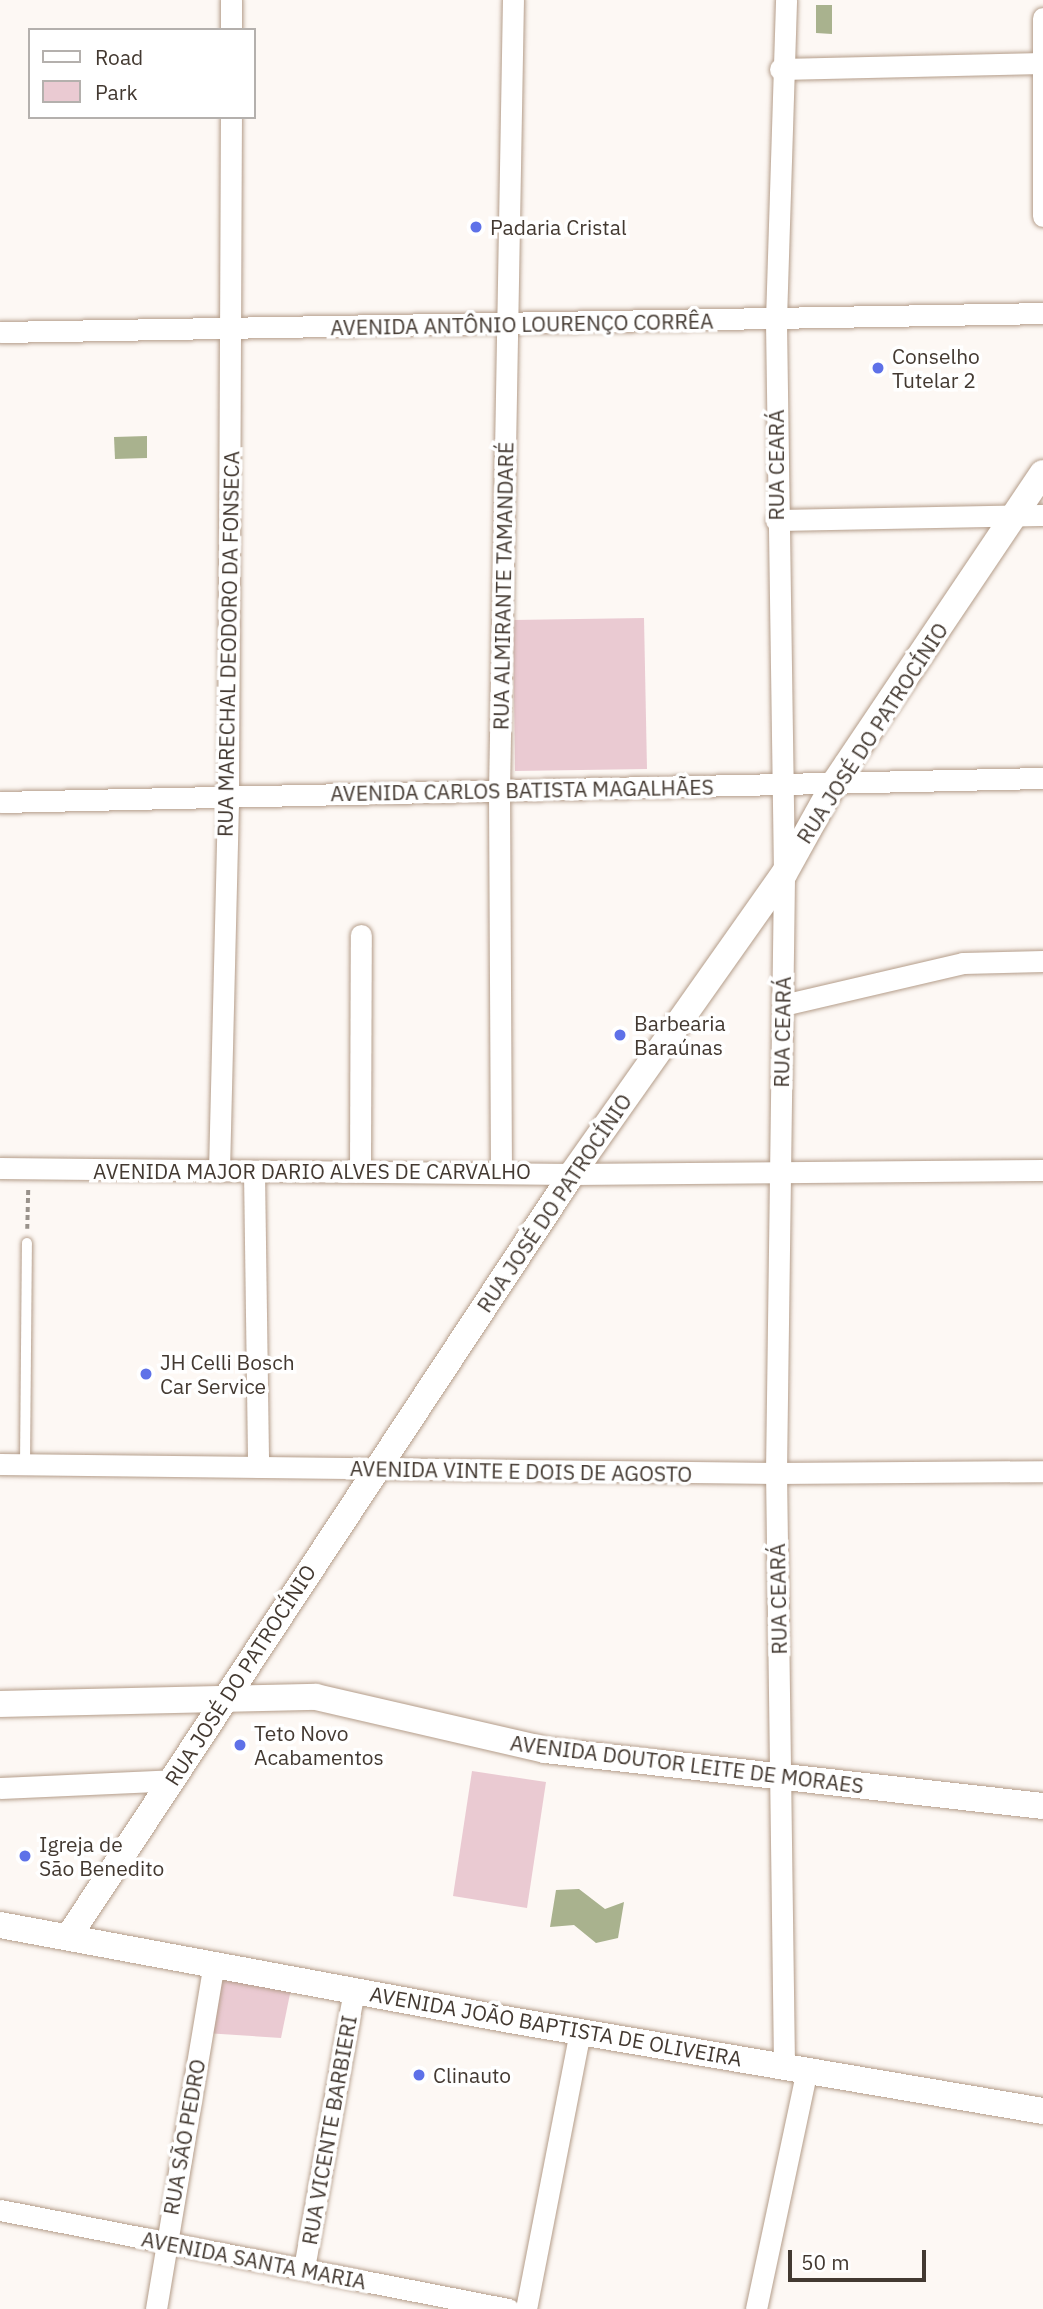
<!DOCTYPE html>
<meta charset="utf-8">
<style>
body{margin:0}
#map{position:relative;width:1043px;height:2309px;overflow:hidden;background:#fdf8f4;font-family:"IBM Plex Sans",sans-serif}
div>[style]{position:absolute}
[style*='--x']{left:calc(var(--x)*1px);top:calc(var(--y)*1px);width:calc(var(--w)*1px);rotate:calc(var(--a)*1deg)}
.green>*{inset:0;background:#eacad2}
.water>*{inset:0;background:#a9b28e}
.path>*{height:3.5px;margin-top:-1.75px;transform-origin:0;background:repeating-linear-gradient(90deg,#99928b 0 5px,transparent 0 8.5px)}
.roads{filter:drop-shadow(0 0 2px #b49d8a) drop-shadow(0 0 2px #b49d8a)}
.service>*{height:10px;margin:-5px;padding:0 5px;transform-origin:5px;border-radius:5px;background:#fff}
.minor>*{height:21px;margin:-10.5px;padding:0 10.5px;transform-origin:10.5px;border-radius:10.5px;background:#fff}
.tertiary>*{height:26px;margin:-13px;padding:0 13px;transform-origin:13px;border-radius:13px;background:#fff}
.dots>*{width:19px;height:19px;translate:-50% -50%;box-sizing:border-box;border:4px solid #fff;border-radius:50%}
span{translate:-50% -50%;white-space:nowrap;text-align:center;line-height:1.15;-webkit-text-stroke:7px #fff;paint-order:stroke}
.poi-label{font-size:21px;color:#433931}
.left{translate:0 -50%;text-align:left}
.street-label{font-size:21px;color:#433931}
.legend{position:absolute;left:28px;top:28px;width:228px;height:91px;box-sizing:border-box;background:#fff;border:2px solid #b4b0ad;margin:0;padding:9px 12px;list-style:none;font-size:21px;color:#433931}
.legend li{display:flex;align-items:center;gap:14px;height:35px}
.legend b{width:35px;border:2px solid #b4b0ad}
.scale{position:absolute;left:788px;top:2250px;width:138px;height:32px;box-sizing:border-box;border:4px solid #433931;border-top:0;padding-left:9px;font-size:21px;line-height:24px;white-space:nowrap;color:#433931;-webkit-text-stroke:5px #fff;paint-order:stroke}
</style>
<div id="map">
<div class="green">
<i style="clip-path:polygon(644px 618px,647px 769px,515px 771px,513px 620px)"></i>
<i style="clip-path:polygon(472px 1771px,546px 1782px,527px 1908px,453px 1896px)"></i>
<i style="clip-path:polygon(221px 1978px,291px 1989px,281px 2038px,205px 2033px)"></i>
</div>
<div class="water">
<i style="clip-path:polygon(816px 5px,832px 5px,832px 34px,816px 33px)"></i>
<i style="clip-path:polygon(147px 436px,147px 458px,115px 459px,114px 437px)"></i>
<i style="clip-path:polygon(579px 1889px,605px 1909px,624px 1902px,618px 1938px,596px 1943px,574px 1925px,550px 1927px,556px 1890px)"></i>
</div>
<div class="path">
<i style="--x:27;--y:1229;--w:41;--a:-88.6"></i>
</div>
<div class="roads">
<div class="service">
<i style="--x:25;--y:1464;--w:221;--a:-89.5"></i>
</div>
<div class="minor">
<i style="--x:1043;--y:18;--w:198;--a:90"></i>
<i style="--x:231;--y:30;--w:30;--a:-90"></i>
<i style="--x:780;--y:69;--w:263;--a:-1.3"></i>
<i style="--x:0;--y:332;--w:1043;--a:-1.04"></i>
<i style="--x:776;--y:520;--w:267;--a:-1.1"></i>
<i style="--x:0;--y:802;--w:1043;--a:-1.32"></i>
<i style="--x:783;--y:1005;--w:185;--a:-13.1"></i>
<i style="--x:963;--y:963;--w:80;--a:-1.4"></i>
<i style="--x:0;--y:1168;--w:572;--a:0.6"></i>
<i style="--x:572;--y:1174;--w:471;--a:-0.5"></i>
<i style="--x:219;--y:1171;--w:374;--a:-88.6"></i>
<i style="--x:228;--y:797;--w:680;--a:-89.75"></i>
<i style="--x:254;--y:1171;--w:296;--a:89.2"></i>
<i style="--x:360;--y:1171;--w:236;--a:-89.8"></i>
<i style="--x:501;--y:1172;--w:380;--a:-90.3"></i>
<i style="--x:499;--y:792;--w:792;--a:-88.99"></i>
<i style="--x:0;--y:1464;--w:776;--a:0.66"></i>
<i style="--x:776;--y:1473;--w:267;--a:-0.4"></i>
<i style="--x:0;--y:1788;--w:173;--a:-2.6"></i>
<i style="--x:784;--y:2065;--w:592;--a:-90.77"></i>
<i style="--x:776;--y:1473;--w:599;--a:-89.23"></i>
<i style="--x:784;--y:874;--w:554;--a:-90.83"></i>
<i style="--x:776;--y:320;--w:320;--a:-88.2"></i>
<i style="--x:0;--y:2210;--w:518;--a:11.03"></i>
<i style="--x:304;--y:2268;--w:281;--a:-79.8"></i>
<i style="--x:156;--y:2309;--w:350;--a:-80.5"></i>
<i style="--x:526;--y:2309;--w:282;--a:-79"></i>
<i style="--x:756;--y:2309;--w:244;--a:-78"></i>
</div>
<div class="tertiary">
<i style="--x:0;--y:1704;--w:316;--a:-1.3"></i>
<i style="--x:316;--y:1697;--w:235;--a:13"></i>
<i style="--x:545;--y:1750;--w:501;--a:6.42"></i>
<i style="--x:0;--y:1925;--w:519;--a:10.55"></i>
<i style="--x:510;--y:2020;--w:541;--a:9.69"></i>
<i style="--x:69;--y:1936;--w:913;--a:-56.57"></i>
<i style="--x:572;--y:1174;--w:367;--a:-54.8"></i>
<i style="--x:784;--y:874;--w:105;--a:-61"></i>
<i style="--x:835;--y:782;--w:372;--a:-56.1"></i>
</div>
</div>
<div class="dots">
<i style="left:476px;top:227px;background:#5e71e8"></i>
<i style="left:878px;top:368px;background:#5e71e8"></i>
<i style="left:620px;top:1035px;background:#5e71e8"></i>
<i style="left:146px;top:1374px;background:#5e71e8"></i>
<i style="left:240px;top:1745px;background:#5e71e8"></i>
<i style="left:25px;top:1856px;background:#5e71e8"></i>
<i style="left:419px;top:2075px;background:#5e71e8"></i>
</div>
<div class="poi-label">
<span class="left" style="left:490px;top:227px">Padaria Cristal</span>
<span class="left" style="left:892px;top:368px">Conselho<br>Tutelar 2</span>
<span class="left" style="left:634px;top:1035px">Barbearia<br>Baraúnas</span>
<span class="left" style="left:160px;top:1374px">JH Celli Bosch<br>Car Service</span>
<span class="left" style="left:254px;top:1745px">Teto Novo<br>Acabamentos</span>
<span class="left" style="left:39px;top:1856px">Igreja de<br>São Benedito</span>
<span class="left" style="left:433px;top:2075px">Clinauto</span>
</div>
<div class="street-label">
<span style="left:522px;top:324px;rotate:-1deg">AVENIDA ANTÔNIO LOURENÇO CORRÊA</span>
<span style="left:776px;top:465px;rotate:-90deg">RUA CEARÁ</span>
<span style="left:503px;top:586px;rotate:-89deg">RUA ALMIRANTE TAMANDARÉ</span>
<span style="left:228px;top:644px;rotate:-89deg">RUA MARECHAL DEODORO DA FONSECA</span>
<span style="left:872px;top:733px;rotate:-57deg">RUA JOSÉ DO PATROCÍNIO</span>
<span style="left:522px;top:790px;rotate:-1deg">AVENIDA CARLOS BATISTA MAGALHÃES</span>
<span style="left:782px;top:1032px;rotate:-89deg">RUA CEARÁ</span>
<span style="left:312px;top:1171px">AVENIDA MAJOR DARIO ALVES DE CARVALHO</span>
<span style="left:554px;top:1203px;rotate:-56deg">RUA JOSÉ DO PATROCÍNIO</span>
<span style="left:521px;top:1471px;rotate:1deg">AVENIDA VINTE E DOIS DE AGOSTO</span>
<span style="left:778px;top:1599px;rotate:-91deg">RUA CEARÁ</span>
<span style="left:240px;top:1675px;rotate:-57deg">RUA JOSÉ DO PATROCÍNIO</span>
<span style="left:687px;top:1764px;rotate:7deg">AVENIDA DOUTOR LEITE DE MORAES</span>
<span style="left:556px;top:2026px;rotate:10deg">AVENIDA JOÃO BAPTISTA DE OLIVEIRA</span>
<span style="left:329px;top:2130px;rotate:-80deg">RUA VICENTE BARBIERI</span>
<span style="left:184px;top:2137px;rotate:-80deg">RUA SÃO PEDRO</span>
<span style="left:254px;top:2260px;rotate:11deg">AVENIDA SANTA MARIA</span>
</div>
<ul class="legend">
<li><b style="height:9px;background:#fff"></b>Road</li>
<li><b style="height:19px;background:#eacad2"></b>Park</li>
</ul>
<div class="scale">50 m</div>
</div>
